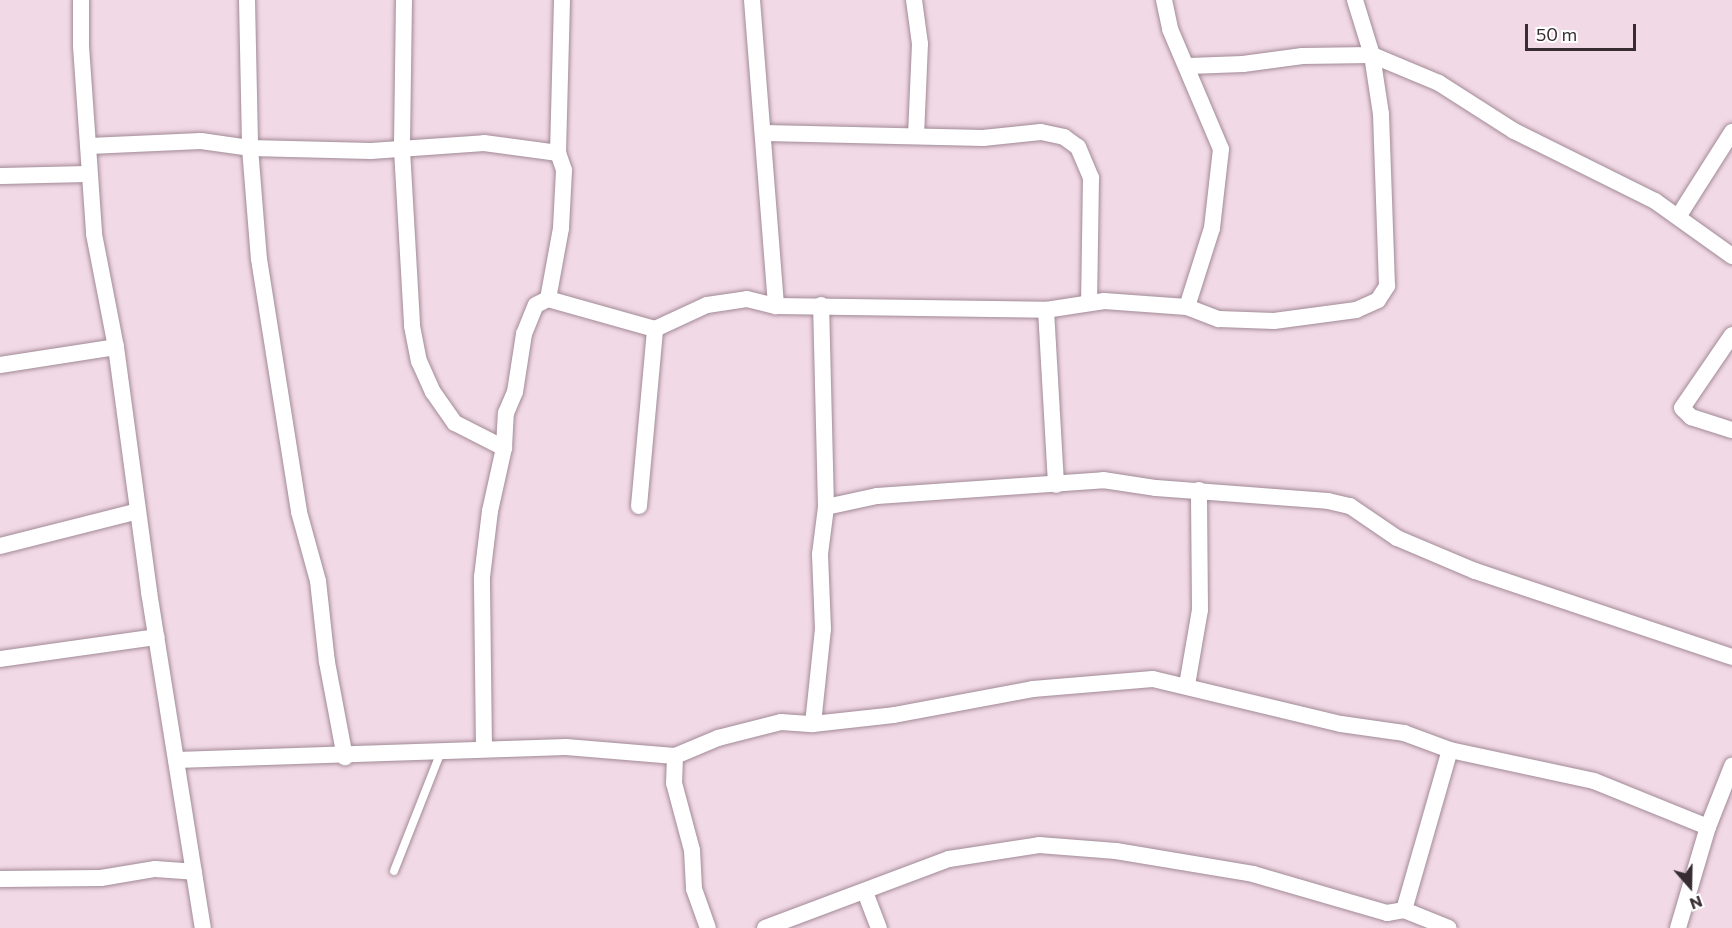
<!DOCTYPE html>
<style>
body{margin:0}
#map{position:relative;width:1732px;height:928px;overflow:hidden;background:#f2d9e6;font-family:Commissioner,sans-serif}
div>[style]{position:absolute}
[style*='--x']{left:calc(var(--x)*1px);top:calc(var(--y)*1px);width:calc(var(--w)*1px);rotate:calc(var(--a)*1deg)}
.roads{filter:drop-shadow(0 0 2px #a18a96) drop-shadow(0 0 2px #a18a96)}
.service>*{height:8px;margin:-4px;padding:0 4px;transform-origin:4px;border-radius:4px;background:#fff}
.minor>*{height:16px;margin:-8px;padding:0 8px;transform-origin:8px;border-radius:8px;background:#fff}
span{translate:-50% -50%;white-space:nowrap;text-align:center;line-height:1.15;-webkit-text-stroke:6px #fff;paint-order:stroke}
.north{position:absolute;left:1660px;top:856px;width:60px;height:60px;-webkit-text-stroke:4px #fff;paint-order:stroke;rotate:160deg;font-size:16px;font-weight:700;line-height:24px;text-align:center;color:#362c31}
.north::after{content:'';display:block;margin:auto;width:21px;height:27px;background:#362c31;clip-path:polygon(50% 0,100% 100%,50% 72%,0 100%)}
.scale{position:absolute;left:1525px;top:24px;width:111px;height:27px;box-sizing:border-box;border:3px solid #362c31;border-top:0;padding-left:8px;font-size:18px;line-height:21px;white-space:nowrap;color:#362c31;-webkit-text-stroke:4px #fff;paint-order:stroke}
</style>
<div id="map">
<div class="roads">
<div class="service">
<i style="--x:394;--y:871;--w:126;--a:-68.5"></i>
</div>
<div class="minor">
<i style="--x:81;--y:0;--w:46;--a:90"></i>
<i style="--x:81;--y:46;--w:188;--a:86"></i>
<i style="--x:94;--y:234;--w:115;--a:79"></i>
<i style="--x:116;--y:347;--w:247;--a:82.3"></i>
<i style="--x:149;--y:592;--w:340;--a:80.9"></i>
<i style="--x:247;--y:0;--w:148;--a:88.8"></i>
<i style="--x:250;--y:148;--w:111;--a:85.4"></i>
<i style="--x:259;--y:259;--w:256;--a:81"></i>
<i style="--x:299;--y:512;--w:72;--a:74.6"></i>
<i style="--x:318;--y:581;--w:81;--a:83.7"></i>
<i style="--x:327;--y:662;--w:97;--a:79.3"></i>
<i style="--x:404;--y:0;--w:150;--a:90.8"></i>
<i style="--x:402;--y:150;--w:176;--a:86.7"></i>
<i style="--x:412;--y:326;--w:36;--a:79"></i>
<i style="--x:419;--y:361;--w:34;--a:66"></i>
<i style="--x:433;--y:392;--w:38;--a:55"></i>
<i style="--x:455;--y:423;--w:55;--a:27"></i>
<i style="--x:752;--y:0;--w:307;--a:85.5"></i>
<i style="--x:914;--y:0;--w:44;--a:82.2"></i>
<i style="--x:920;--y:44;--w:92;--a:92.5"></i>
<i style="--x:1164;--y:0;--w:30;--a:78"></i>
<i style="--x:1170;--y:29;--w:130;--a:67"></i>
<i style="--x:1221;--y:149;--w:80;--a:96.5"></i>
<i style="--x:1212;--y:228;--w:83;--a:107.6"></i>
<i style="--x:1189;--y:66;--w:54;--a:-2.1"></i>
<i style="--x:1243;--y:64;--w:60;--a:-7.7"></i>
<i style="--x:1302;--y:56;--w:70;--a:-0.8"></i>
<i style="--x:1372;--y:55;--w:73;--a:22.7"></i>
<i style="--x:1439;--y:83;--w:89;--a:32.6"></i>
<i style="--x:1514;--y:131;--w:157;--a:26.4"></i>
<i style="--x:1655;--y:201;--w:95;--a:35.5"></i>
<i style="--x:765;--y:133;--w:218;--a:1.3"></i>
<i style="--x:983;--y:138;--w:58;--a:-5.9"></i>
<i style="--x:1041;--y:132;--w:24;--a:12"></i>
<i style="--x:1064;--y:137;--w:17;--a:36"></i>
<i style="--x:1078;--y:147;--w:34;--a:67"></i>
<i style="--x:1091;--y:178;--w:122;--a:90.9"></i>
<i style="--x:89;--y:146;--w:112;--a:-2.6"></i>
<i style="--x:201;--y:141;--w:49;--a:8.1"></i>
<i style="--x:250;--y:148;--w:121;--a:1.4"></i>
<i style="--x:371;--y:151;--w:113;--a:-4"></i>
<i style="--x:484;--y:143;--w:75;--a:7.7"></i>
<i style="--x:0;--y:176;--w:89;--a:-1.3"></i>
<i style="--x:1678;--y:217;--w:101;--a:-57.6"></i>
<i style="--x:548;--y:299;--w:111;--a:15.7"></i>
<i style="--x:655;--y:329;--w:57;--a:-24.8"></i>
<i style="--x:707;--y:305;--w:40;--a:-8.5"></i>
<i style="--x:747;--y:299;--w:30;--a:14"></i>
<i style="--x:776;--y:306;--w:270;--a:0.8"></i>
<i style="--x:1046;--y:310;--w:59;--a:-8.8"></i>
<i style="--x:1104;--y:301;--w:83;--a:4.1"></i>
<i style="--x:1187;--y:307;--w:34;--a:21"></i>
<i style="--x:1219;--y:319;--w:55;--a:2.1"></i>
<i style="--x:1274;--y:321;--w:83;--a:-7.6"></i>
<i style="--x:1356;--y:310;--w:24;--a:-24"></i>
<i style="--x:1378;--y:300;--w:17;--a:-57"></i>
<i style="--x:1387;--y:286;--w:172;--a:-92"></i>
<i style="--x:1381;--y:114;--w:60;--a:-98.7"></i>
<i style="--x:1372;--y:55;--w:58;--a:-107.2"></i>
<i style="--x:1046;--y:310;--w:175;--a:86.7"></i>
<i style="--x:1732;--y:335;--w:88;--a:124.4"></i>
<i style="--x:1682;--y:408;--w:13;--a:45"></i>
<i style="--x:1691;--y:417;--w:43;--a:17.6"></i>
<i style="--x:0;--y:365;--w:117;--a:-8.8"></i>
<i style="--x:639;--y:506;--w:178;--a:-84.8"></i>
<i style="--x:826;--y:507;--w:52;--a:-12.2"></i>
<i style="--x:877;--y:496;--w:227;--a:-4"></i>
<i style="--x:1103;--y:480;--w:54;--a:8.6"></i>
<i style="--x:1156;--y:488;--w:172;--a:4.3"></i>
<i style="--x:1328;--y:501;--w:23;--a:13"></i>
<i style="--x:1350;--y:506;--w:57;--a:34.2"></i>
<i style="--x:1397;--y:538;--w:85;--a:22.9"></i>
<i style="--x:1475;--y:571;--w:271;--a:18.5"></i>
<i style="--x:0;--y:546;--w:142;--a:-14.2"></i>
<i style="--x:0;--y:659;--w:158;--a:-8"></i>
<i style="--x:1187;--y:685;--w:76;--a:-80.2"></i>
<i style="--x:1200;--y:610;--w:120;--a:-90.5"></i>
<i style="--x:813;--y:724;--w:96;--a:-84"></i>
<i style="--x:823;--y:629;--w:75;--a:-92.3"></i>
<i style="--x:820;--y:554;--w:47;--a:-82.7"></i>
<i style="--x:826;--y:507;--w:202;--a:-91.4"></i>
<i style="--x:484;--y:749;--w:172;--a:-90.7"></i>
<i style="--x:482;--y:577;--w:66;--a:-83.1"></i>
<i style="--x:490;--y:511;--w:65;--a:-77.5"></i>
<i style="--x:504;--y:448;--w:35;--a:-87"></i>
<i style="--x:506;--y:413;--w:23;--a:-67"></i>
<i style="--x:515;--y:392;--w:59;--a:-81.2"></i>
<i style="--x:524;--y:334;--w:31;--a:-68"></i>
<i style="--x:536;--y:305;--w:13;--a:-27"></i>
<i style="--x:548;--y:299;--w:72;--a:-79.6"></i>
<i style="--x:561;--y:228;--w:58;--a:-87"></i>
<i style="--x:564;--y:170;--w:18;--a:-109"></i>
<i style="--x:558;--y:153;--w:153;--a:-88.5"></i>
<i style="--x:675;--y:756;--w:27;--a:92"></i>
<i style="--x:674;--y:783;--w:69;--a:75"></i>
<i style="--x:692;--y:850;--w:39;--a:87"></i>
<i style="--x:694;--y:889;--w:41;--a:70.3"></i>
<i style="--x:176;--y:760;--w:390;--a:-1.9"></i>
<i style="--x:566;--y:747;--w:109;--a:4.7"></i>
<i style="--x:675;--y:756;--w:47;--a:-22.7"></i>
<i style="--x:718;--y:738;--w:65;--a:-14.3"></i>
<i style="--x:781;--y:722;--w:32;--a:4"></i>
<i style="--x:813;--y:724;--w:81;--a:-6.3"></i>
<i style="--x:894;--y:715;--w:141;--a:-10.6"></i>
<i style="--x:1033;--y:689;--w:120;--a:-4.8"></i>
<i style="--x:1153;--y:679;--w:193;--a:13.5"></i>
<i style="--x:1341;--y:724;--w:64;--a:8.1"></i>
<i style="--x:1404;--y:733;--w:49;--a:20.3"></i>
<i style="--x:1450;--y:750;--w:147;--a:12.1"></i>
<i style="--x:1594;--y:781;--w:123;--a:22"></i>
<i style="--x:0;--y:879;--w:101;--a:-0.6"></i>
<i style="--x:101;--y:878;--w:55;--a:-9.5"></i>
<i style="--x:155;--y:869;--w:39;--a:4"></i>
<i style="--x:865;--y:892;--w:39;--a:69"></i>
<i style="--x:1404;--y:910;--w:166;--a:-74"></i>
<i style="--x:765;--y:928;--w:197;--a:-20.6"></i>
<i style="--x:949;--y:859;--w:91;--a:-8.8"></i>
<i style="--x:1039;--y:845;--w:77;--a:4.5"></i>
<i style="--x:1116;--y:851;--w:139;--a:9.5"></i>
<i style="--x:1253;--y:874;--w:140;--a:16.2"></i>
<i style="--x:1387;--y:913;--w:17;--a:-10"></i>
<i style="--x:1404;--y:910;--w:48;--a:21.8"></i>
<i style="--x:1678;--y:928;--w:105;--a:-73.5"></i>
<i style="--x:1708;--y:827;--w:66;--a:-68.5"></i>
</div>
</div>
<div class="north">N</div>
<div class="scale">50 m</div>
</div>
